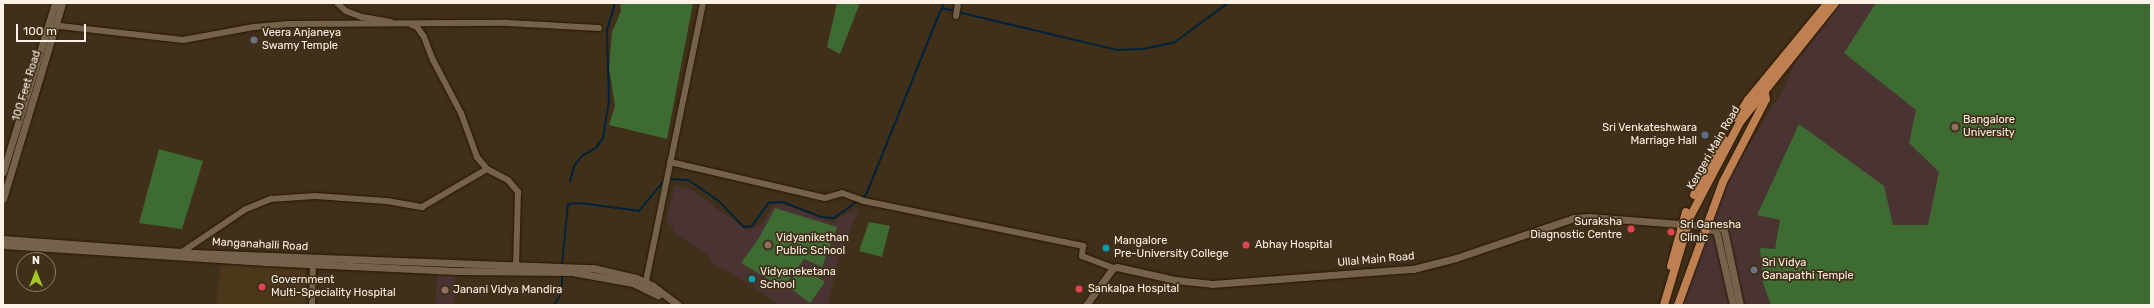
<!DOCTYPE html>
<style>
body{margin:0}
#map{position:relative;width:2154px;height:308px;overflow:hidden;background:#402f19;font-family:Rubik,sans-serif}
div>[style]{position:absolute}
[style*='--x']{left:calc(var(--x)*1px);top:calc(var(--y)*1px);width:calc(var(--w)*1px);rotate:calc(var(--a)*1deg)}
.built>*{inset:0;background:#4d371b}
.education>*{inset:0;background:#493433}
.green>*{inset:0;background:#3e6b31}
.stream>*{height:1.5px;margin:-0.75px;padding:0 0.75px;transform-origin:0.75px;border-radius:0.75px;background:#00223b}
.roads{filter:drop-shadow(0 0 1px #271702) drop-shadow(0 0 1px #271702)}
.tertiary>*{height:6px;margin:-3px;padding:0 3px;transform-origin:3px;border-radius:3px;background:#75624a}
.secondary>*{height:7px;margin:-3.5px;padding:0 3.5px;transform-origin:3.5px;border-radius:3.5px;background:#75624a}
.primary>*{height:8px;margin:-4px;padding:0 4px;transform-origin:4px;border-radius:4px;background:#be8050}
.dots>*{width:11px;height:11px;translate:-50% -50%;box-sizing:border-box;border:2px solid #402f19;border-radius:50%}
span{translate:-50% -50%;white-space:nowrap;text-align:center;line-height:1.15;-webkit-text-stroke:3.5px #402f19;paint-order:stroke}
.poi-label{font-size:11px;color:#fdf2e5}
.left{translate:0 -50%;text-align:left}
.right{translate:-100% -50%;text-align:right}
.street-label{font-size:11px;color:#fdf2e5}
.frame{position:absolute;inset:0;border:4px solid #fdf2e5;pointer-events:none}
.north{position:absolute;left:16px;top:252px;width:40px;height:40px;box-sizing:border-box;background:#402f19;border:1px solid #8c7d6b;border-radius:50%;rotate:0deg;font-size:11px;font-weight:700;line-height:16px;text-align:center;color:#fdf2e5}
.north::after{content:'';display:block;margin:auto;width:14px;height:18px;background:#a4c824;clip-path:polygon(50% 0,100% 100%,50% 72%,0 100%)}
.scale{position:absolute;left:16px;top:24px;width:70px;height:18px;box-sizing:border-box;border:2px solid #fdf2e5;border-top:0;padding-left:5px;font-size:12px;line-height:14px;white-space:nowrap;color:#fdf2e5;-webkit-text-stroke:3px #402f19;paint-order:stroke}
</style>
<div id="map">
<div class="built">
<i style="clip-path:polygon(221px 265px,305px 269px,305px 305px,216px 305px)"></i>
</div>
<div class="education">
<i style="clip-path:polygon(1841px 3px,2151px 3px,2151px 305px,1683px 305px,1690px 283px,1705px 216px,1786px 85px,1792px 68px)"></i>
<i style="clip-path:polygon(675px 185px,690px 189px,748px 231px,761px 224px,774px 205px,781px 204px,832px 222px,859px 208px,838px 260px,828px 305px,778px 305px,757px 289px,708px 260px,710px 256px,672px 232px,674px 228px,666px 223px)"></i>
<i style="clip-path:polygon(437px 274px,455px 275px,454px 305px,436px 305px)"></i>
</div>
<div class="green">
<i style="clip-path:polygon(620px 3px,693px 3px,667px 139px,609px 125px,615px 106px,609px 68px,612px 32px,621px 11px)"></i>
<i style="clip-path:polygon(837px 3px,860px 3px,840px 54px,827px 47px)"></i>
<i style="clip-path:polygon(1876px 3px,2151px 3px,2151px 305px,1771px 305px,1763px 283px,1760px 248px,1775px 249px,1780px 220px,1757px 215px,1799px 124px,1884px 186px,1893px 225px,1928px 225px,1939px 172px,1909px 143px,1916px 110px,1844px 53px)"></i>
<i style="clip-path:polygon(159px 149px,203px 161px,182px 229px,139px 223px)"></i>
<i style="clip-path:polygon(775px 208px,837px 227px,822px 267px,804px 259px,783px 288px,741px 263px,759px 238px)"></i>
<i style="clip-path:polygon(869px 222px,890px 226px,882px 257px,859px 251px)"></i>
<i style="clip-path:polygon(801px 266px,825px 282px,810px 303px,787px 286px)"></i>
</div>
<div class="stream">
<i style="--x:942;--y:8;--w:5;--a:-68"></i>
<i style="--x:958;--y:12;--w:163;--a:13.4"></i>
<i style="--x:1117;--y:50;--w:26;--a:-2"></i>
<i style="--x:1143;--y:49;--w:33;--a:-12"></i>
<i style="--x:1175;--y:42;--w:66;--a:-36.3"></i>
<i style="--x:669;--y:179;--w:20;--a:3"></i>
<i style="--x:689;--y:180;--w:35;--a:35"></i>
<i style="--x:718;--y:200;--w:37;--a:46"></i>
<i style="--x:744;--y:227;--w:8;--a:-7"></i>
<i style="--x:752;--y:226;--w:29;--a:-54"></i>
<i style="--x:769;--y:203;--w:14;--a:-4"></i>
<i style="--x:783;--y:202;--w:41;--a:21.5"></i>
<i style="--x:821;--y:217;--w:13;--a:4"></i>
<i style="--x:834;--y:218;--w:29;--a:-35"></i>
<i style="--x:570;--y:182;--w:16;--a:-76"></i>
<i style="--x:574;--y:166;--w:13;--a:-51"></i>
<i style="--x:582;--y:156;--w:16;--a:-30"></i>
<i style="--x:596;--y:148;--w:12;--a:-55"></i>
<i style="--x:603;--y:138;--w:36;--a:-81"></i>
<i style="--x:609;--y:102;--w:71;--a:-91.6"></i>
<i style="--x:607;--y:31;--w:29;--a:-74"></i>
<i style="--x:861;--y:198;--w:6;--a:-31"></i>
<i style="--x:866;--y:195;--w:197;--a:-68"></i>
<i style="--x:940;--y:12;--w:4;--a:-63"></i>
<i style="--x:942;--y:8;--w:13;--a:13"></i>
<i style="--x:562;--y:265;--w:61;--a:-84.4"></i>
<i style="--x:568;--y:204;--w:12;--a:-5"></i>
<i style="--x:580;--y:203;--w:60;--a:7.7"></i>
<i style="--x:639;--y:211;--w:40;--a:-50"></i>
<i style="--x:554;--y:305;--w:14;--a:-56"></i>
<i style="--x:562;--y:293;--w:18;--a:-90"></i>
</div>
<div class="roads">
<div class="tertiary">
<i style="--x:337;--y:3;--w:12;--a:42"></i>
<i style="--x:346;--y:11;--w:17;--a:21"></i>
<i style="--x:362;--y:17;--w:29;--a:10"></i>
<i style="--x:956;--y:16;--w:13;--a:-81"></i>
<i style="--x:51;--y:25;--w:133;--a:6.5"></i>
<i style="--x:183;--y:40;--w:72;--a:-10.4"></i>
<i style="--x:254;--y:27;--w:32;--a:-5"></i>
<i style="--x:286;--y:24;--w:221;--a:-0.3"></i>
<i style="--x:507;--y:23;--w:92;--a:3.1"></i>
<i style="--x:412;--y:25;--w:5;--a:22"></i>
<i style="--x:417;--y:27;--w:12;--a:55"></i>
<i style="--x:424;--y:37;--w:25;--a:69"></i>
<i style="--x:433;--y:60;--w:60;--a:62.2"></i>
<i style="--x:461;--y:113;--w:47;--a:70"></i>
<i style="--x:477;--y:157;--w:16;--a:50"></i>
<i style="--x:487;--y:169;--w:24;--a:28"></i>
<i style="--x:508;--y:180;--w:16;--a:50"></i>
<i style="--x:518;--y:192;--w:76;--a:91.5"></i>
<i style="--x:670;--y:162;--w:159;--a:13.1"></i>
<i style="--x:825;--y:198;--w:18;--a:-16"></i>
<i style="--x:842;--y:193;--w:23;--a:20"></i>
<i style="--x:864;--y:201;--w:224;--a:11.6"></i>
<i style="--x:1083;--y:246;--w:10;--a:96"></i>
<i style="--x:1082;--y:256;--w:33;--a:21"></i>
<i style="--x:179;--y:254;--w:81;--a:-33.9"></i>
<i style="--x:246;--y:209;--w:27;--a:-22"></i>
<i style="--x:271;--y:199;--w:44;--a:-3.9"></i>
<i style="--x:315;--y:196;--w:72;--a:4"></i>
<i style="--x:387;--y:201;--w:36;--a:10"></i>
<i style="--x:422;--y:207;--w:75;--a:-30.3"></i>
<i style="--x:645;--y:286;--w:289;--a:-78.4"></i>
<i style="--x:312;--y:305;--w:45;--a:-88.7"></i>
</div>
<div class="secondary">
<i style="--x:3;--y:172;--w:177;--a:-72.9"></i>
<i style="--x:3;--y:199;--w:205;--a:-73.2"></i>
<i style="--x:1706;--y:229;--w:8;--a:7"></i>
<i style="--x:1714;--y:230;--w:5;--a:53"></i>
<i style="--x:1717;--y:234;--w:73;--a:77.3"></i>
<i style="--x:3;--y:239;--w:192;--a:4.2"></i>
<i style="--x:194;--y:253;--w:399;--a:2.2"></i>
<i style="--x:593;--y:268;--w:44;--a:13.1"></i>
<i style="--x:636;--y:278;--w:19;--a:25"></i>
<i style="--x:653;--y:286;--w:31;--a:37"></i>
<i style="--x:3;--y:245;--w:263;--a:3.7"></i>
<i style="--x:265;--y:262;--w:192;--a:2.7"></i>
<i style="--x:457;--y:271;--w:115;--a:0.5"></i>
<i style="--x:572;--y:272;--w:62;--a:10.2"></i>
<i style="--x:633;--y:283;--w:28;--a:26"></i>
<i style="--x:1086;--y:305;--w:46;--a:-53.9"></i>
<i style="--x:1113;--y:268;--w:4;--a:-14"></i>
<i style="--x:1117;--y:267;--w:59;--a:12.6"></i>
<i style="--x:1175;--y:280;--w:37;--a:6"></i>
<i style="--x:1212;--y:284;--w:202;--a:-4.3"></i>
<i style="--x:1413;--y:269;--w:44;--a:-14.3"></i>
<i style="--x:1456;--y:258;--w:125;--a:-18.7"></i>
<i style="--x:1574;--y:218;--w:15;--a:-4"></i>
<i style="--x:1589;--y:217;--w:131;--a:4.4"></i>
<i style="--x:1720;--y:227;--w:5;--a:37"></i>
<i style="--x:1724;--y:230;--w:77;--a:78"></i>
</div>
<div class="primary">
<i style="--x:1737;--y:118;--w:21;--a:-59"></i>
<i style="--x:1748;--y:100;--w:126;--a:-50.5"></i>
<i style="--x:1694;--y:195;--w:63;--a:-61.4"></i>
<i style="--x:1671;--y:266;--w:56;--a:-74.5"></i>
<i style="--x:1664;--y:305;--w:92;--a:-73.5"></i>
<i style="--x:1690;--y:217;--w:107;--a:-62.2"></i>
<i style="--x:1740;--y:122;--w:152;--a:-51.4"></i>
<i style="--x:1678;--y:305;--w:131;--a:-69.9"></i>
<i style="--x:1723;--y:182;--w:93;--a:-62.6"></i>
<i style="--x:1766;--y:99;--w:10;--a:-101"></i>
</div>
</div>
<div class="dots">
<i style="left:254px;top:40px;background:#6b7280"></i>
<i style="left:1955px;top:127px;background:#8d6e63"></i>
<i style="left:1705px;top:135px;background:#5c6f8a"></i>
<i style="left:1631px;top:229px;background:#e0444e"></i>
<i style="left:1671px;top:232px;background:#e0444e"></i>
<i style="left:768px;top:245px;background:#8d6e63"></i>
<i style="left:1246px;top:245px;background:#e0444e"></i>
<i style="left:1106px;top:248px;background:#0f9aa8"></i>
<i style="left:1754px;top:270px;background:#6b7280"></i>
<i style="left:752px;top:279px;background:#0f9aa8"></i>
<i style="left:262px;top:287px;background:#e0444e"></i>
<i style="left:1079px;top:289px;background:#e0444e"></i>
<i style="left:445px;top:290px;background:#8d6e63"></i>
</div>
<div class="poi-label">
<span class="left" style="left:262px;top:40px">Veera Anjaneya<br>Swamy Temple</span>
<span class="left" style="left:1963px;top:127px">Bangalore<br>University</span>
<span class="right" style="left:1697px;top:135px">Sri Venkateshwara<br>Marriage Hall</span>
<span class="right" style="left:1622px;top:229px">Suraksha<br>Diagnostic Centre</span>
<span class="left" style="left:1680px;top:232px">Sri Ganesha<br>Clinic</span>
<span class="left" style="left:776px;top:245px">Vidyanikethan<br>Public School</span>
<span class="left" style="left:1114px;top:248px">Mangalore<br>Pre-University College</span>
<span class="left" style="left:1255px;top:245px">Abhay Hospital</span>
<span class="left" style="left:1762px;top:270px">Sri Vidya<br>Ganapathi Temple</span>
<span class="left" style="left:760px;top:279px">Vidyaneketana<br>School</span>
<span class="left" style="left:271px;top:287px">Government<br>Multi-Speciality Hospital</span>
<span class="left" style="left:1088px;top:289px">Sankalpa Hospital</span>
<span class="left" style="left:453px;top:290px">Janani Vidya Mandira</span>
</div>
<div class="street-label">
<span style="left:27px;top:86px;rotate:-73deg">100 Feet Road</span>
<span style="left:1714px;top:148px;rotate:-60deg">Kengeri Main Road</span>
<span style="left:260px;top:245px;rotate:3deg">Manganahalli Road</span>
<span style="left:1376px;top:260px;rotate:-5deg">Ullal Main Road</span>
</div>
<div class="frame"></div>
<div class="north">N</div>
<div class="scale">100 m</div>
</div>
